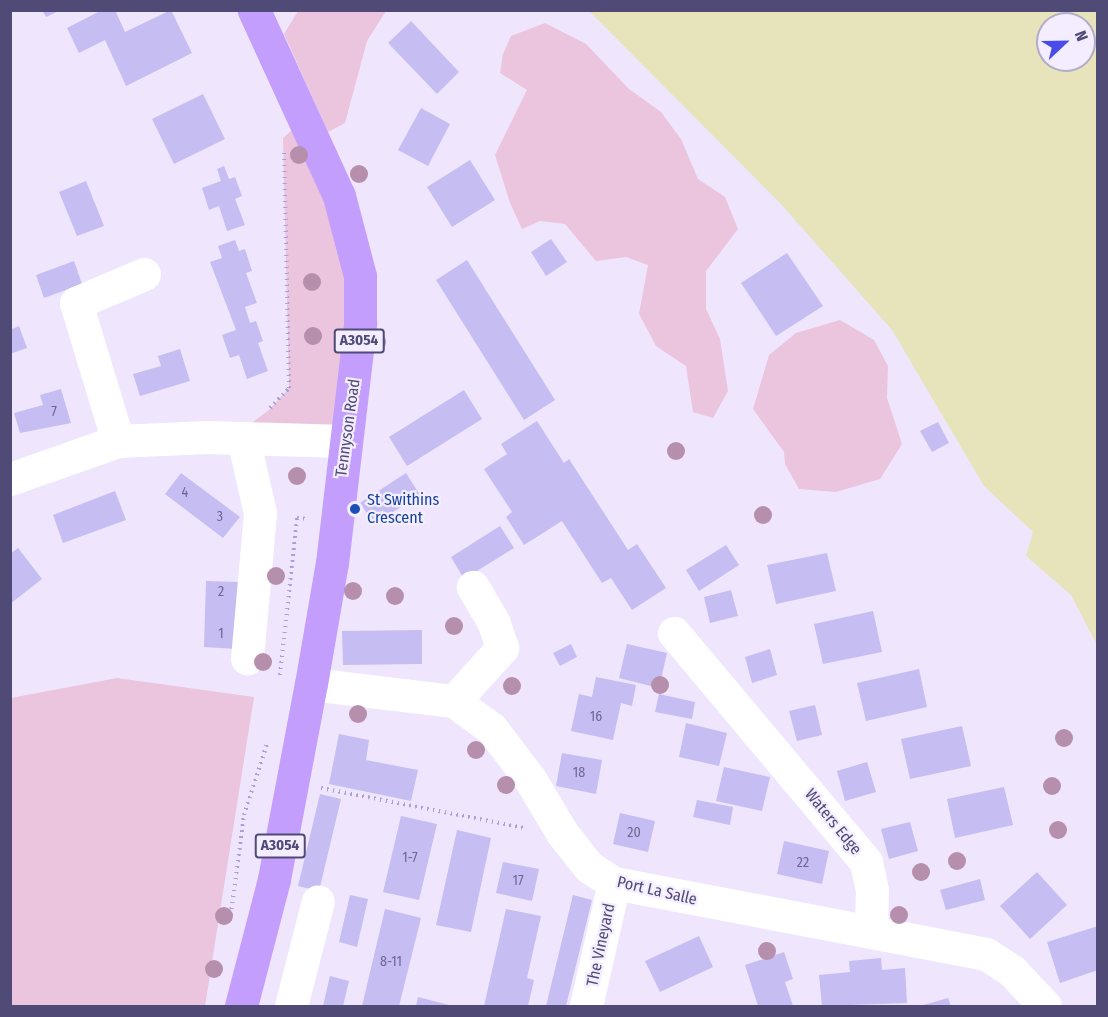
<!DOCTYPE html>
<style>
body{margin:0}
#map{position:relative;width:1108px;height:1017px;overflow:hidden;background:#efe6fd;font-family:"Fira Sans Condensed",sans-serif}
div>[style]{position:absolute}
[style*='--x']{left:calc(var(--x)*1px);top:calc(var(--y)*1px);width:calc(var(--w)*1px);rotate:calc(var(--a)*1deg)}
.green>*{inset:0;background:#ebc4dd}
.water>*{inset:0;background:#e7e3ba}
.building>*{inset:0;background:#c6bdf2}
.path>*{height:4px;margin-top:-2px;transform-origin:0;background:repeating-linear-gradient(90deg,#a9a0d8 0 1.5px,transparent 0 6px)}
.minor>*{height:33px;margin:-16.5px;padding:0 16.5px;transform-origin:16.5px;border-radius:16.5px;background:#fff}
.major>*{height:33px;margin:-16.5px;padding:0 16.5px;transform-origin:16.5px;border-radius:16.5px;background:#c39efc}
.trees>*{width:18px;height:18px;margin:-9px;border-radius:50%;background:#b68fac}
.dots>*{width:16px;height:16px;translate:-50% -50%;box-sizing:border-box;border:3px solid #f3edff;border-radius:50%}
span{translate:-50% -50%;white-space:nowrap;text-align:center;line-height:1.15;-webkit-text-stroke:4.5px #f3edff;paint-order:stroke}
.number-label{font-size:14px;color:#6e6795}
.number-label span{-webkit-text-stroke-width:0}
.shield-label span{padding:2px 4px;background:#f3edff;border:2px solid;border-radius:4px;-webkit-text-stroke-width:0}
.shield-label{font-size:15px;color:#504a76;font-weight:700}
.street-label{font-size:16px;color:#504a76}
.transit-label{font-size:16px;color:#164399}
.left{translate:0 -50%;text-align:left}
.frame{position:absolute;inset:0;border:12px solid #504a76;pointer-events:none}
.north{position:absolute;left:1036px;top:12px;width:60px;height:60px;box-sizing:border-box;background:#f3edff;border:2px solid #b2acc8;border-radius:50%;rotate:68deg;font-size:16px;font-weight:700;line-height:24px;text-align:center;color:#504a76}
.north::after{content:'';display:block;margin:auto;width:21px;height:27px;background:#4a4ce8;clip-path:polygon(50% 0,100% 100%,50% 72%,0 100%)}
</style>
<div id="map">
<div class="green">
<i style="clip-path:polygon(298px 11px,386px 11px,367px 41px,345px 123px,328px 132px,284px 34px)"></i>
<i style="clip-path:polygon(545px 23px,586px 44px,629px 89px,661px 112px,681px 139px,698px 179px,725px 197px,738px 229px,706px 271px,706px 309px,720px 339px,728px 391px,713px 418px,693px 412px,686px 366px,656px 346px,639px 314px,648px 265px,626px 257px,596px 261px,565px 224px,540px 221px,522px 229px,510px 203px,495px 155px,527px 90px,500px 73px,503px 54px,511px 36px)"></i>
<i style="clip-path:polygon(306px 118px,354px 244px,345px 441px,232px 438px,269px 410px,289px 388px,283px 138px)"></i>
<i style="clip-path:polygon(840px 320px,874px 340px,888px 366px,887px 398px,902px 444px,880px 479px,836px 492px,799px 489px,785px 464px,784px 452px,753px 409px,769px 355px,796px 333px)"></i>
<i style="clip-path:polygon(117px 678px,254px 697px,205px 1006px,11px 1006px,11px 698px)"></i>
</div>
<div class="water">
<i style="clip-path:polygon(evenodd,589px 11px,1097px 11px,1097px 645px,1071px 595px,1026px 556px,1033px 532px,984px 486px,892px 330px,780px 203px,589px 11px,1048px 24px,1084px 24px,1084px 60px,1048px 60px,1048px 24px)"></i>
</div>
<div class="building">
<i style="clip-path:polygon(42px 10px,61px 10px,46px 17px)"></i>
<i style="clip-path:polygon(102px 10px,115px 10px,125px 32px,171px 10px,192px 53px,126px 86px,105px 40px,79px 53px,67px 28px)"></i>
<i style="clip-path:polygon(411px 21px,459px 72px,437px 94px,388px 43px)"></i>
<i style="clip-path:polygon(203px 94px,225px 139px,174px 164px,152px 119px)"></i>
<i style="clip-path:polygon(421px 108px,450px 124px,428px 166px,398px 150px)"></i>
<i style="clip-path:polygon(470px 160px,495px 200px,452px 227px,427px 187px)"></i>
<i style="clip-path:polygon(224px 166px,229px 179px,235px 177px,242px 196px,235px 199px,245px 225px,227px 231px,219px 206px,209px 210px,202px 188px,221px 181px,217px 169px)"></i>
<i style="clip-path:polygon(86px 181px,104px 226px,77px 236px,59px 192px)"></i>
<i style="clip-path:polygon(551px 239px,567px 262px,546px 276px,531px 252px)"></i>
<i style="clip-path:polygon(235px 240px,239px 251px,245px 249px,252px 271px,246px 273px,257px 303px,245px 307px,250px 323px,256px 321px,263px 341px,258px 343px,268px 371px,247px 379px,239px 355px,230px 358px,222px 335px,236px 330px,210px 262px,222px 258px,218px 246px)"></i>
<i style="clip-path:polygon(787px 253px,823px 306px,776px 336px,741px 283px)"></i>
<i style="clip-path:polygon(467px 260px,555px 400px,524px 420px,436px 280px)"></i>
<i style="clip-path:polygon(74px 261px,82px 284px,44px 298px,36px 275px)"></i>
<i style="clip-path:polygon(10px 325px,12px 329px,19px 326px,27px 348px,10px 354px)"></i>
<i style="clip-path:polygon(180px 349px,190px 381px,140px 396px,133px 374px,161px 366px,158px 356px)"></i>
<i style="clip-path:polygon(61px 389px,71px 423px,20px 433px,14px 413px,43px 405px,40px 395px)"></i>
<i style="clip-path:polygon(464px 390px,482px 419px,407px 466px,389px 437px)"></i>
<i style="clip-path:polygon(537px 421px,564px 463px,569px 459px,628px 550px,637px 544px,666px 588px,632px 610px,611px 578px,602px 583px,562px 521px,524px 545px,506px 517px,512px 512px,484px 469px,507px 454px,501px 444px)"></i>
<i style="clip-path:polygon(938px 422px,949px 443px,932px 452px,920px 431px)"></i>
<i style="clip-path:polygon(181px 473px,240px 517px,223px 538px,165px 494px)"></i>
<i style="clip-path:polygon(406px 473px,420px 495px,374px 524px,360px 503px)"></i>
<i style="clip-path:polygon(115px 491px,126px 520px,63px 543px,53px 515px)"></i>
<i style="clip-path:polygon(500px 526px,514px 548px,464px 579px,451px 557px)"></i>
<i style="clip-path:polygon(726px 545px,739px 565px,699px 591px,686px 570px)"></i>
<i style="clip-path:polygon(18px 548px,42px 579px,10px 604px,10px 554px)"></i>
<i style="clip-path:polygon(827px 553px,836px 591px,776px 604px,767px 565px)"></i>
<i style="clip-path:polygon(206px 581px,239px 582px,236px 649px,204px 647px)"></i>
<i style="clip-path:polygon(731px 590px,738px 616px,710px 623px,704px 597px)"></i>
<i style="clip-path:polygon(873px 611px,882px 652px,823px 664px,814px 624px)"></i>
<i style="clip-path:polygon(422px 630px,422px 664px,343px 665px,342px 631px)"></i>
<i style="clip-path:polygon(571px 644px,577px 657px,560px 666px,553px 653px)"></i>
<i style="clip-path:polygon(627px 644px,667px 653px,659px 688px,619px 678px)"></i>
<i style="clip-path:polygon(770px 649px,777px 675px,752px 683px,745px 657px)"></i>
<i style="clip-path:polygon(919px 669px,927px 707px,866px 721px,857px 683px)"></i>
<i style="clip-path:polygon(596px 677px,636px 685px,632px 706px,621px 703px,613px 740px,571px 731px,579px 694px,592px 697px)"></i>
<i style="clip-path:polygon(659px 694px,695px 702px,692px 719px,655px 712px)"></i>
<i style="clip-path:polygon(815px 705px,822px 735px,797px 741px,789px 711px)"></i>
<i style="clip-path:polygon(686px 723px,727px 733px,719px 766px,679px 757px)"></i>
<i style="clip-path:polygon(962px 726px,971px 766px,910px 779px,901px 739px)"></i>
<i style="clip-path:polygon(339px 734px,369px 740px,366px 760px,418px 770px,411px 801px,329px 784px)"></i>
<i style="clip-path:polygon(562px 753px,602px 760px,596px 794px,556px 786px)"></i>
<i style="clip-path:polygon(867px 762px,876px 792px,845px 801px,837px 771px)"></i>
<i style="clip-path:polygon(724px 767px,770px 777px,762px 811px,716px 801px)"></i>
<i style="clip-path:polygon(1004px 787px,1013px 825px,955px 838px,947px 799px)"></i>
<i style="clip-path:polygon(320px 794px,341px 799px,319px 891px,298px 886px)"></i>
<i style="clip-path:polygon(697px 800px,733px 807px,730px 825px,693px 817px)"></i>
<i style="clip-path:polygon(620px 813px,655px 821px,648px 852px,613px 844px)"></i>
<i style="clip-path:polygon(401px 816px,437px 824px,419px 900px,383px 892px)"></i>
<i style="clip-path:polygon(910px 822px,918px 851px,889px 859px,881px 829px)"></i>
<i style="clip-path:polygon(457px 830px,491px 838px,471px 932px,436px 925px)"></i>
<i style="clip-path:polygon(784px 841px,829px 851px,822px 884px,777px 874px)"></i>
<i style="clip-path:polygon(503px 862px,539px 869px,532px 901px,496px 893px)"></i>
<i style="clip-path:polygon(1037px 872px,1067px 905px,1030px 939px,1000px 906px)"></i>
<i style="clip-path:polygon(980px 879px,985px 900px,946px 910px,940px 890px)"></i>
<i style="clip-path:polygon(350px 895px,368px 899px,357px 947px,339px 942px)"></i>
<i style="clip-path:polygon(573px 895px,592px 900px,566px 1006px,546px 1006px)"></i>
<i style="clip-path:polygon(385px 909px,421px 918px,399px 1006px,362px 1006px)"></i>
<i style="clip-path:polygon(506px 909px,541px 916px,527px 978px,534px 980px,528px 1006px,484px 1006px)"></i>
<i style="clip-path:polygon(1098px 926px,1098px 970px,1060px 983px,1047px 942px)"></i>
<i style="clip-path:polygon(699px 936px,713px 967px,660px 992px,645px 961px)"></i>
<i style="clip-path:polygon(784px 952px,793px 979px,785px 982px,793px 1006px,758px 1006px,745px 965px)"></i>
<i style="clip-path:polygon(881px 958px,882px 970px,905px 968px,907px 1003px,822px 1006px,819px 975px,850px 972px,849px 961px)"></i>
<i style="clip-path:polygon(330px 976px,349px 981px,343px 1006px,323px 1006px)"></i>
<i style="clip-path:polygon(418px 997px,453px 1006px,416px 1006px)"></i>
<i style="clip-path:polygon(948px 998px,951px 1006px,920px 1006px)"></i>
</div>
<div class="path">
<i style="--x:270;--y:408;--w:28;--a:-46"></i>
<i style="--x:289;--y:388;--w:237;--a:-91.2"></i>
<i style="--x:280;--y:675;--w:158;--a:-83.8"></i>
<i style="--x:297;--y:518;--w:11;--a:5"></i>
<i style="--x:321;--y:788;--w:208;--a:11.1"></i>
<i style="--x:230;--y:921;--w:107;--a:-82.5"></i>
<i style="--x:244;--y:815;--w:75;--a:-72.1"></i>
</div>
<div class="minor">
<i style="--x:144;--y:274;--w:74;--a:156.9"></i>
<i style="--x:76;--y:303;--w:144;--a:73.1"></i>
<i style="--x:118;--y:441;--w:89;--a:-2.6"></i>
<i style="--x:207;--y:437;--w:138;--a:1.7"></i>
<i style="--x:243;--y:438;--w:77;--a:77.2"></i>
<i style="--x:260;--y:513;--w:146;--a:95.1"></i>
<i style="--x:10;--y:479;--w:114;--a:-19.4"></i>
<i style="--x:674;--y:633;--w:299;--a:50"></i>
<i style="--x:866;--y:862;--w:29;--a:78"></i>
<i style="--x:872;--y:890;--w:42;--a:91.4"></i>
<i style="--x:311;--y:684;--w:144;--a:6.8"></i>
<i style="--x:454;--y:701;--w:47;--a:36.4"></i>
<i style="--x:492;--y:729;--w:63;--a:52.8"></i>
<i style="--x:530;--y:779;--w:63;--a:59.3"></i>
<i style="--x:562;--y:833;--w:43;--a:51.5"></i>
<i style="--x:589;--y:867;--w:30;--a:33"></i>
<i style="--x:614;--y:883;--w:379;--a:10.8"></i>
<i style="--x:986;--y:954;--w:31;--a:33"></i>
<i style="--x:1012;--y:971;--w:48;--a:46.7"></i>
<i style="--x:454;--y:701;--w:72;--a:-47.8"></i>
<i style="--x:502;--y:648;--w:26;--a:-108"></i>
<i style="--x:494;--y:623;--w:42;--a:-120.3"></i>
<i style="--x:291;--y:1006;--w:108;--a:-75.6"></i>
<i style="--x:586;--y:1006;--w:126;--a:-77.2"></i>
</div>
<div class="major">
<i style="--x:241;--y:1006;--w:131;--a:-75.4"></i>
<i style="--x:274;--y:879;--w:198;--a:-79.3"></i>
<i style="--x:311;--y:684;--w:123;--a:-80.2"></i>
<i style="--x:332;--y:563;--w:242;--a:-83.3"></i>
<i style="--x:360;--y:323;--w:47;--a:-90"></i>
<i style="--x:360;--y:276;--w:83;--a:-104.7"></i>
<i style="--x:339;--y:196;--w:205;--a:-114.6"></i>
</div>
<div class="trees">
<i style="left:299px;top:155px"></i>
<i style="left:359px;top:174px"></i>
<i style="left:312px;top:282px"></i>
<i style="left:313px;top:336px"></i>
<i style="left:377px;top:342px"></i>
<i style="left:676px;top:451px"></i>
<i style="left:297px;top:476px"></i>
<i style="left:763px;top:515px"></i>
<i style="left:276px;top:576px"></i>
<i style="left:353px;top:591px"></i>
<i style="left:395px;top:596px"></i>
<i style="left:454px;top:626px"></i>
<i style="left:263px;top:662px"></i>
<i style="left:660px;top:685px"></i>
<i style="left:512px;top:686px"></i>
<i style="left:358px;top:714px"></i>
<i style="left:1064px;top:738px"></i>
<i style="left:476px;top:750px"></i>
<i style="left:506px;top:785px"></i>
<i style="left:1052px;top:786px"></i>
<i style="left:1058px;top:830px"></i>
<i style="left:957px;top:861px"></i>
<i style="left:921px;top:872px"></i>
<i style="left:899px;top:915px"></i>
<i style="left:224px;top:916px"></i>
<i style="left:767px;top:951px"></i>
<i style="left:214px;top:969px"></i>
</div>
<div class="dots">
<i style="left:355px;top:509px;background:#1a4fb4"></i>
</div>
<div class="number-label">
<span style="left:54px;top:412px">7</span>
<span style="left:185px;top:493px">4</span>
<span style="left:220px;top:517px">3</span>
<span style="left:221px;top:592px">2</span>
<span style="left:221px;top:634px">1</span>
<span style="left:596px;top:717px">16</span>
<span style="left:579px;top:773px">18</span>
<span style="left:634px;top:833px">20</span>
<span style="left:410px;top:858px">1-7</span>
<span style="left:803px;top:863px">22</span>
<span style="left:518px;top:881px">17</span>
<span style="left:391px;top:962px">8-11</span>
</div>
<div class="shield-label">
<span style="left:359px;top:341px">A3054</span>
<span style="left:280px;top:846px">A3054</span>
</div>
<div class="street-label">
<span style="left:348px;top:428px;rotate:-82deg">Tennyson Road</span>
<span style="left:833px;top:822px;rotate:51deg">Waters Edge</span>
<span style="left:657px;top:891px;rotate:13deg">Port La Salle</span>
<span style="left:601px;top:945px;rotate:-78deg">The Vineyard</span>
</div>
<div class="transit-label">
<span class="left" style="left:367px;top:509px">St Swithins<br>Crescent</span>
</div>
<div class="frame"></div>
<div class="north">N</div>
</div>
